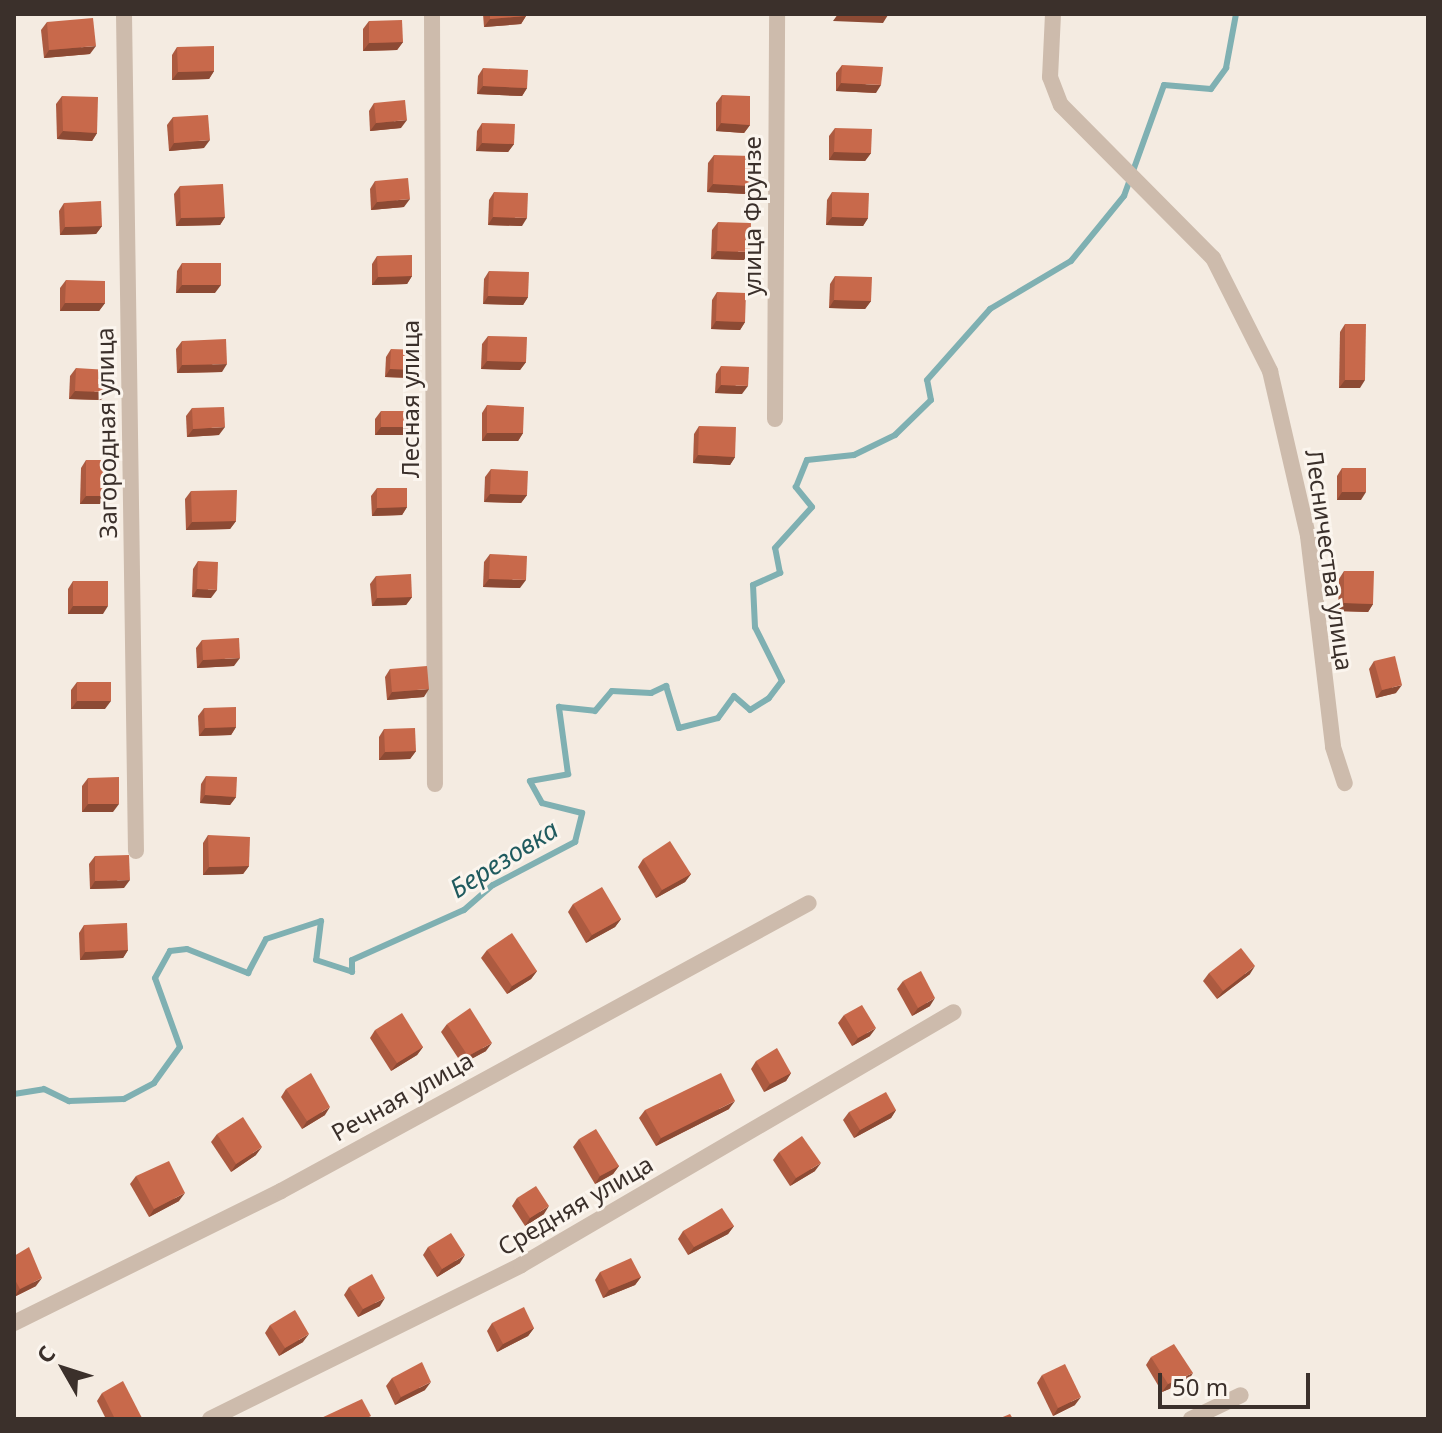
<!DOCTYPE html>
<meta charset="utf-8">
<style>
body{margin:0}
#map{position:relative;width:1442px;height:1433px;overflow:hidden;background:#f4ebe1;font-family:"Noto Sans",sans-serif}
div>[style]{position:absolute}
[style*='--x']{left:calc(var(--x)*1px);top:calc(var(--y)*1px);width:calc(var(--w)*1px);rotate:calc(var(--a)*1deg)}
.stream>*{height:6px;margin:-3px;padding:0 3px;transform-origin:3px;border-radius:3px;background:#7fb0b2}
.street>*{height:16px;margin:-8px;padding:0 8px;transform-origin:8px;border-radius:8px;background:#cdbbac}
.wall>*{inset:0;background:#ac5a40}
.shaded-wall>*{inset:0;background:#8c4a34}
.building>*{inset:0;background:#c8694b}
span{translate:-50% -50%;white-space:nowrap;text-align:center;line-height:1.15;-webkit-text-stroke:6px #fbf5ee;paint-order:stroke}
.street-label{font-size:24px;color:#3b302b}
.water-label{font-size:26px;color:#1f5a5e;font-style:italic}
.frame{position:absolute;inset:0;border:16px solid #3b302b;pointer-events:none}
.north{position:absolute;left:24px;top:1329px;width:80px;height:80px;-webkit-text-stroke:6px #fbf5ee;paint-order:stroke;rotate:309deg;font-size:22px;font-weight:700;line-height:32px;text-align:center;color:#3b302b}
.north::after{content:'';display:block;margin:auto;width:28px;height:36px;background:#3b302b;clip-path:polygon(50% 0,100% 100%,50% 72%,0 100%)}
.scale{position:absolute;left:1158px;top:1373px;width:152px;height:36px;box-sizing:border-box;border:4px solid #3b302b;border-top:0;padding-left:10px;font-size:24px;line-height:28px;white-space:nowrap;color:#3b302b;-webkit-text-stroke:6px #fbf5ee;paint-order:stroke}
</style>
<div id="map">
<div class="stream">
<i style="--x:14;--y:1094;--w:30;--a:-9"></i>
<i style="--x:44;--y:1089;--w:28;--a:26"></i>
<i style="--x:69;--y:1101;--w:55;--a:-2.1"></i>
<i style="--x:124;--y:1099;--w:34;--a:-28"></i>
<i style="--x:154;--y:1083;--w:44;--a:-54.2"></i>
<i style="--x:180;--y:1047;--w:73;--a:-109.9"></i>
<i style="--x:155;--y:978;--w:31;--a:-61"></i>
<i style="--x:170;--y:951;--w:17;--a:-7"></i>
<i style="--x:187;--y:949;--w:66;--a:21.5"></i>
<i style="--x:248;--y:973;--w:38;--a:-62"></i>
<i style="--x:266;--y:939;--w:58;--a:-18.1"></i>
<i style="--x:321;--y:921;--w:39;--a:97"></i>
<i style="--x:316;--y:960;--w:38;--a:18"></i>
<i style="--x:352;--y:972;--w:12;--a:-90"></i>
<i style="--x:352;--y:960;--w:123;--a:-24.1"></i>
<i style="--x:464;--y:910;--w:38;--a:-41"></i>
<i style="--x:493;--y:885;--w:93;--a:-27.7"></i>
<i style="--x:575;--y:842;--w:30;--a:-76"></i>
<i style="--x:582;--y:813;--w:41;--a:-166"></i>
<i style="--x:542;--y:803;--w:25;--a:-119"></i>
<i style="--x:530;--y:781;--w:39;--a:-10"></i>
<i style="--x:568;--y:774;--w:68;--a:-97.7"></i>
<i style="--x:559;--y:707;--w:36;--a:6"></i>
<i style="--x:595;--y:711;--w:26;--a:-50"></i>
<i style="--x:612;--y:691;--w:39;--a:3"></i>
<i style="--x:651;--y:693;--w:17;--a:-25"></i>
<i style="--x:666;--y:686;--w:44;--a:72.8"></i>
<i style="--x:679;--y:728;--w:40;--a:-14.4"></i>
<i style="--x:718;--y:718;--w:27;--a:-54"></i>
<i style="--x:734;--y:696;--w:21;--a:41"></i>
<i style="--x:750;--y:710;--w:22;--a:-32"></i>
<i style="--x:769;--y:698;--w:21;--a:-53"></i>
<i style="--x:782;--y:681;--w:60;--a:-116.6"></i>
<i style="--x:755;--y:627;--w:42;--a:-92.7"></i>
<i style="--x:753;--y:585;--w:30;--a:-24"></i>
<i style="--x:780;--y:573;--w:25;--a:-101"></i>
<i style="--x:775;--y:548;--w:55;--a:-47.9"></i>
<i style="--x:812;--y:507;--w:26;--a:-129"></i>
<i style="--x:796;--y:487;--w:29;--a:-68"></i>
<i style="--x:807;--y:460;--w:47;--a:-6.1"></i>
<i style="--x:854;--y:455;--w:46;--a:-26"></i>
<i style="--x:895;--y:435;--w:50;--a:-44.2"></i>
<i style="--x:931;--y:400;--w:20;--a:-101"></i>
<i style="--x:927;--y:380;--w:95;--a:-48.4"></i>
<i style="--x:990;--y:309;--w:94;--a:-30.7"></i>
<i style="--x:1071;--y:261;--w:84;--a:-50.8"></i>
<i style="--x:1124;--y:196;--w:118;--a:-70.2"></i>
<i style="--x:1164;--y:85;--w:47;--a:4.9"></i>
<i style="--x:1211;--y:89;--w:26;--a:-54"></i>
<i style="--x:1226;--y:68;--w:55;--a:-79.5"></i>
</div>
<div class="street">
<i style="--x:124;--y:14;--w:837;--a:89.18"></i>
<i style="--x:432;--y:14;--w:770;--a:89.78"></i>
<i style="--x:1053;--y:14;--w:63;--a:92.7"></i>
<i style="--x:1050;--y:77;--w:30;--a:69"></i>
<i style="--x:1061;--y:105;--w:216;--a:45.2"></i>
<i style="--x:1213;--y:258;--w:127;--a:63.2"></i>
<i style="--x:1270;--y:371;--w:169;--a:77"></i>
<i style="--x:1308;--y:536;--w:212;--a:83.2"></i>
<i style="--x:1333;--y:747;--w:38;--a:72"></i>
<i style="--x:775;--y:419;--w:405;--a:-89.7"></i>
<i style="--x:14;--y:1323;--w:298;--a:-26.3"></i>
<i style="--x:281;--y:1191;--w:601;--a:-28.61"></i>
<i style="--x:210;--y:1419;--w:347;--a:-26.3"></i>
<i style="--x:521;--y:1265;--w:501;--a:-30.3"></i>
<i style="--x:1191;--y:1419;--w:55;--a:-25.6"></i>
</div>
<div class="wall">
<i style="clip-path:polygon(483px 14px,526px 14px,526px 16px,521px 24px,484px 27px)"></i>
<i style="clip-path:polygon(369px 21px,403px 42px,397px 50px,363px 51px,363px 29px)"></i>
<i style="clip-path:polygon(47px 22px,90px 54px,44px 58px,41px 30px)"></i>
<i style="clip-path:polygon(177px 47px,214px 71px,209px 79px,172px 80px,172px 55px)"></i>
<i style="clip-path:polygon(842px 65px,876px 93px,836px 91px,836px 73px)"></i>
<i style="clip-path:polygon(483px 68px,527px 88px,522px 96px,477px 94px,478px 76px)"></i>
<i style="clip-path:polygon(722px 95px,750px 125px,744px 133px,716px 131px,716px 103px)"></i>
<i style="clip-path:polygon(62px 96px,97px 133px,92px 141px,57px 139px,56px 104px)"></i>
<i style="clip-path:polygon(374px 103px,401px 128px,370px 131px,369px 111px)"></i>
<i style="clip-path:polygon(173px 117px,204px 148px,169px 151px,167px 125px)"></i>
<i style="clip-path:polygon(482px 123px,514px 144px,508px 152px,476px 151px,477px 131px)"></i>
<i style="clip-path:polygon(835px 128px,871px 153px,865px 161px,829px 160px,829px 136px)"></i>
<i style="clip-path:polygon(714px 155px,751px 186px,746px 194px,707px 192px,708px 163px)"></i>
<i style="clip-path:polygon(375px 181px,404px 207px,371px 210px,370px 189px)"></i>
<i style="clip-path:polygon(180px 186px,225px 217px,220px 225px,176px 226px,174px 194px)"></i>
<i style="clip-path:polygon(494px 192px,522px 226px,488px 225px,489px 200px)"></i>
<i style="clip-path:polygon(832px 192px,868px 218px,863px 226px,826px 225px,827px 200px)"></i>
<i style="clip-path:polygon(64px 203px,102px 226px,96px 234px,60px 235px,59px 211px)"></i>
<i style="clip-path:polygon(718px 222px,744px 260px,711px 259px,712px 230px)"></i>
<i style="clip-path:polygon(377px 256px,412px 276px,407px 284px,372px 285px,372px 264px)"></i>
<i style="clip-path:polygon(182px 263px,215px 293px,176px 293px,177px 271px)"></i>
<i style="clip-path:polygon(489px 271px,528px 297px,523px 305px,483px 304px,484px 279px)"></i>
<i style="clip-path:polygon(835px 276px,871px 301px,865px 309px,829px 308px,830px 284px)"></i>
<i style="clip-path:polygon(66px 280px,105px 303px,99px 311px,60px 311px,60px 288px)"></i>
<i style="clip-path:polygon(717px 292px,745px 322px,740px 330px,711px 329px,712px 300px)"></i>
<i style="clip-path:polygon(1345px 324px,1360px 388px,1339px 388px,1340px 332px)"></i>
<i style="clip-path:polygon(488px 336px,526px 362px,520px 370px,481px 369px,482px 344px)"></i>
<i style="clip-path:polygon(182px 341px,222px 372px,177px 373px,176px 349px)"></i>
<i style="clip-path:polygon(391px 349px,418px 370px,412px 378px,385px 377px,386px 357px)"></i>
<i style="clip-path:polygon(721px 366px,742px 394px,715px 393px,716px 374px)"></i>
<i style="clip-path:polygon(76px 368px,101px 400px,69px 399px,70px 376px)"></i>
<i style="clip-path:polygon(487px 405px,523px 433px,518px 441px,482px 441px,482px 413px)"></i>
<i style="clip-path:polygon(192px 408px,219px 435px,187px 437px,186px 416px)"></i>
<i style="clip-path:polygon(381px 411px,406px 435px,375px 435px,375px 419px)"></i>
<i style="clip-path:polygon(699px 426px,735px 457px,730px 465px,693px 463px,694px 434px)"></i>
<i style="clip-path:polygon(86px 460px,100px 504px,80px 504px,81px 468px)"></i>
<i style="clip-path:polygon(1342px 468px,1361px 500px,1337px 500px,1337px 476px)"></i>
<i style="clip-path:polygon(491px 469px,527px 495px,521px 503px,484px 502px,485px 477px)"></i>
<i style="clip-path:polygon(377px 488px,407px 507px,402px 515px,372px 516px,371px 496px)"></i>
<i style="clip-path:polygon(191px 491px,236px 521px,230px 529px,186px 530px,185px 499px)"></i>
<i style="clip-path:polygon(490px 554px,520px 588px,483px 587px,484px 562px)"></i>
<i style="clip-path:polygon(198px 561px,211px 598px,192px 597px,193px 569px)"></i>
<i style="clip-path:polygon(1344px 571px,1373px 604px,1368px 612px,1338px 611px,1339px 579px)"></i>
<i style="clip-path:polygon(376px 576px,412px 597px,406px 605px,372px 606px,370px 584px)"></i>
<i style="clip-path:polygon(73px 581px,103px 614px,68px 614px,68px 589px)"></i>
<i style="clip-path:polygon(202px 640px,234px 666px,197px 668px,196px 648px)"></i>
<i style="clip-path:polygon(1374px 661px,1396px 693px,1376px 698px,1369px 669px)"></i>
<i style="clip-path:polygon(390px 669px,424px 697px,387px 700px,385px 677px)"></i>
<i style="clip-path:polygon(77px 682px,105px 709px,71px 709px,71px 690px)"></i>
<i style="clip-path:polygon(204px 708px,236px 727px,231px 735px,199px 736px,198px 716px)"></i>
<i style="clip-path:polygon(384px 729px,416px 751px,410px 759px,379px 760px,379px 737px)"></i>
<i style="clip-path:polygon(206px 776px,236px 797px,230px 805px,200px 803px,201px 784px)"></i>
<i style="clip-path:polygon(88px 778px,113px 812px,82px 812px,82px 786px)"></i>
<i style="clip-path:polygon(208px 835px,249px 866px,243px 874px,203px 875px,203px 843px)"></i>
<i style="clip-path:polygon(95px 856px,124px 888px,90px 889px,89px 864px)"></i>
<i style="clip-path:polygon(643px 859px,691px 874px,685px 882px,656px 898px,638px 867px)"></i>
<i style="clip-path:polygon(573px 904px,621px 919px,615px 927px,586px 943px,568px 912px)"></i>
<i style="clip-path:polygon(84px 925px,128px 950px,123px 958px,80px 960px,79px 933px)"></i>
<i style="clip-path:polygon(487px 950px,537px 971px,531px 979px,507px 994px,481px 958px)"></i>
<i style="clip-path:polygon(1209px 973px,1250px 974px,1217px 999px,1203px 981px)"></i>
<i style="clip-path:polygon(903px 981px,930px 1006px,912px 1016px,897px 989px)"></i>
<i style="clip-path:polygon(844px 1015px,870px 1036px,852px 1046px,838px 1023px)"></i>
<i style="clip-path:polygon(447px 1024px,486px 1051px,462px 1064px,441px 1032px)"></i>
<i style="clip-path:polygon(375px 1030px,423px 1047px,417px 1055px,391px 1071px,370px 1038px)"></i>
<i style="clip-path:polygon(756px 1061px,791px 1073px,786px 1081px,764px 1092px,751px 1069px)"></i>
<i style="clip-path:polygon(286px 1089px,325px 1115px,302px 1129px,281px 1097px)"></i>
<i style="clip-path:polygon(729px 1109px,656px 1146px,639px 1118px,645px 1110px)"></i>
<i style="clip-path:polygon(896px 1110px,891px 1118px,854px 1138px,843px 1120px,849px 1112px)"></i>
<i style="clip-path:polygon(217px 1134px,256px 1155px,231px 1172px,211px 1142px)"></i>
<i style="clip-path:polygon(579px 1139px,619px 1166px,613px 1174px,595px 1184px,573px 1147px)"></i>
<i style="clip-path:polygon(779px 1152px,815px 1171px,790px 1186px,773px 1160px)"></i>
<i style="clip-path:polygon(136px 1176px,179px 1201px,149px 1217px,130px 1184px)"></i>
<i style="clip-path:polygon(517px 1198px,544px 1214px,525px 1226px,512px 1206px)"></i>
<i style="clip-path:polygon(734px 1226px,728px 1234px,688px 1255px,678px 1239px,683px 1231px)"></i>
<i style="clip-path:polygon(428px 1247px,460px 1263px,437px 1277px,423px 1255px)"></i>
<i style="clip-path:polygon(14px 1256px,36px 1286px,14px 1297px)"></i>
<i style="clip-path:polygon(600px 1272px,641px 1277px,635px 1285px,603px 1298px,595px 1280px)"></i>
<i style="clip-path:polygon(349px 1287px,380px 1306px,358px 1317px,344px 1295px)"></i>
<i style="clip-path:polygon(492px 1323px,534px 1328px,528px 1336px,497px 1352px,487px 1331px)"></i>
<i style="clip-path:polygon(270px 1325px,303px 1342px,279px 1356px,265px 1333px)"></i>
<i style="clip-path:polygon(1151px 1357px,1188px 1381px,1162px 1392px,1146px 1365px)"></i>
<i style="clip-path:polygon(1042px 1375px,1075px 1405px,1053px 1416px,1037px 1383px)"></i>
<i style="clip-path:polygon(392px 1378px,425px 1390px,395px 1405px,386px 1386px)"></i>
<i style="clip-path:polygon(102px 1393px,142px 1418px,141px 1419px,106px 1419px,97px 1401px)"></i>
</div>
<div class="shaded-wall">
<i style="clip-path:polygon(838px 14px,873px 14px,888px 15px,883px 23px,833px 21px)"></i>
<i style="clip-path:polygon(526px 16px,521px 24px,484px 27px,490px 19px)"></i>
<i style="clip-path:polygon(403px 42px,397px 50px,363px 51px,369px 43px)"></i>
<i style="clip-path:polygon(96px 46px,90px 54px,44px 58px,49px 50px)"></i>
<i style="clip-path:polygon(214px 71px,209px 79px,172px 80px,178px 72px)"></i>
<i style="clip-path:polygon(841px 83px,881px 85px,876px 93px,836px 91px)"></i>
<i style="clip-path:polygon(483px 86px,527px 88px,522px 96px,477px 94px)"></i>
<i style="clip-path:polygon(407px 120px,401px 128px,370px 131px,376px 123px)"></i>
<i style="clip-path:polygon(721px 123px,750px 125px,744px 133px,716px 131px)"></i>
<i style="clip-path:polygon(63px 131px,97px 133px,92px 141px,57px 139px)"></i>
<i style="clip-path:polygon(210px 140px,204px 148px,169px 151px,174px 143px)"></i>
<i style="clip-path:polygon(482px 143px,514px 144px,508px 152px,476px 151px)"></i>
<i style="clip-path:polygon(834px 152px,871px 153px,865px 161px,829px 160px)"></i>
<i style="clip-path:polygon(713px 184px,751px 186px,746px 194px,707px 192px)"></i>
<i style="clip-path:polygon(410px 199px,404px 207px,371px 210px,377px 202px)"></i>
<i style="clip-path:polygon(225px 217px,220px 225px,176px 226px,181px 218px)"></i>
<i style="clip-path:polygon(493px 217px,527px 218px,522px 226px,488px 225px)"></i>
<i style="clip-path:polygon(832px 217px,868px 218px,863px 226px,826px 225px)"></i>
<i style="clip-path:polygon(102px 226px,96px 234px,60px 235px,65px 227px)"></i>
<i style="clip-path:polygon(717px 251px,750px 252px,744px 260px,711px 259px)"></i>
<i style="clip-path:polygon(412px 276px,407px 284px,372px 285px,378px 277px)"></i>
<i style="clip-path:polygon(182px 285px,221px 285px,215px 293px,176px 293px)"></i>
<i style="clip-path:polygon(488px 296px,528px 297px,523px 305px,483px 304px)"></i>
<i style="clip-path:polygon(834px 300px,871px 301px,865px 309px,829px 308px)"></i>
<i style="clip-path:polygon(65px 303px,105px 303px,99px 311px,60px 311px)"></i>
<i style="clip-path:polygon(716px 321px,745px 322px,740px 330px,711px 329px)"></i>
<i style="clip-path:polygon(487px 361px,526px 362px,520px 370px,481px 369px)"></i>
<i style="clip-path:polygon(227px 364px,222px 372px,177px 373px,182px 365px)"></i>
<i style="clip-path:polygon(390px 369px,418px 370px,412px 378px,385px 377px)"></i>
<i style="clip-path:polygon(1345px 380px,1365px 380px,1360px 388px,1339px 388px)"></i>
<i style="clip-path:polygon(721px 385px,748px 386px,742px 394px,715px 393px)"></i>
<i style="clip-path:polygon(75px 391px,107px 392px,101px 400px,69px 399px)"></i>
<i style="clip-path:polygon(225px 427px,219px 435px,187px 437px,193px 429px)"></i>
<i style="clip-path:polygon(381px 427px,412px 427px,406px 435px,375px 435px)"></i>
<i style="clip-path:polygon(487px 433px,523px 433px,518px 441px,482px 441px)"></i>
<i style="clip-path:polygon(698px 455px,735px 457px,730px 465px,693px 463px)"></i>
<i style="clip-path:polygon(1342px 492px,1366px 492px,1361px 500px,1337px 500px)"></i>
<i style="clip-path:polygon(490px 494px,527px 495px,521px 503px,484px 502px)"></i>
<i style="clip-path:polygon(86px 496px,105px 496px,100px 504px,80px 504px)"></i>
<i style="clip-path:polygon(407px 507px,402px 515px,372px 516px,377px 508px)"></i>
<i style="clip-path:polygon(236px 521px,230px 529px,186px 530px,192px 522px)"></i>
<i style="clip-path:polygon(489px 579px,526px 580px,520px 588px,483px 587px)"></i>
<i style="clip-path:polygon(197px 589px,217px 590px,211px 598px,192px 597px)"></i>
<i style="clip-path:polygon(412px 597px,406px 605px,372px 606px,377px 598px)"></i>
<i style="clip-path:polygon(1344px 603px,1373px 604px,1368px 612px,1338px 611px)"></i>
<i style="clip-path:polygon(73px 606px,108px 606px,103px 614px,68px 614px)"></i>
<i style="clip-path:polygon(240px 658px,234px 666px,197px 668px,203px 660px)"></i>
<i style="clip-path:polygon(1402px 685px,1396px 693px,1376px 698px,1382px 690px)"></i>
<i style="clip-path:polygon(429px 689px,424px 697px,387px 700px,392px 692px)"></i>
<i style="clip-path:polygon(77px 701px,111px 701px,105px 709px,71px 709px)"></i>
<i style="clip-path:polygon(236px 727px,231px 735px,199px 736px,205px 728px)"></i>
<i style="clip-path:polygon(416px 751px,410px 759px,379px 760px,385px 752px)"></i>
<i style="clip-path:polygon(205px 795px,236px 797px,230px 805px,200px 803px)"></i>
<i style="clip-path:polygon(88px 804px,119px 804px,113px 812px,82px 812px)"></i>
<i style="clip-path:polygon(249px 866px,243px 874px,203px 875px,209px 867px)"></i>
<i style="clip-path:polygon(691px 874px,685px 882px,656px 898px,662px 890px)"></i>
<i style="clip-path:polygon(130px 880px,124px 888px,90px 889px,95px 881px)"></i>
<i style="clip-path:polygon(621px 919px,615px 927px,586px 943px,592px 935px)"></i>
<i style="clip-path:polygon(128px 950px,123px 958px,80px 960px,85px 952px)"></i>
<i style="clip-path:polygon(1255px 966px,1250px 974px,1217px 999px,1223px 991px)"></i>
<i style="clip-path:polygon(537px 971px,531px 979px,507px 994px,512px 986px)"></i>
<i style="clip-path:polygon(935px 998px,930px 1006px,912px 1016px,918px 1008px)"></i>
<i style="clip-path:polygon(876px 1028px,870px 1036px,852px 1046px,858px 1038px)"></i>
<i style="clip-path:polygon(492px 1043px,486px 1051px,462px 1064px,468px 1056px)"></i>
<i style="clip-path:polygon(423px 1047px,417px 1055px,391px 1071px,397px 1063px)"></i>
<i style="clip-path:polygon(791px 1073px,786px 1081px,764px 1092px,770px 1084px)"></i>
<i style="clip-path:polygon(735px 1101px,729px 1109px,656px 1146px,661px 1138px)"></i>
<i style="clip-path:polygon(330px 1107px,325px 1115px,302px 1129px,307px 1121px)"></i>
<i style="clip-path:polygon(896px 1110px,891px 1118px,854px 1138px,860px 1130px)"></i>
<i style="clip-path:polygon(262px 1147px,256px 1155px,231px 1172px,236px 1164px)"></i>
<i style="clip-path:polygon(821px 1163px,815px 1171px,790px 1186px,796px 1178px)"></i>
<i style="clip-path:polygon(619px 1166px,613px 1174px,595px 1184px,600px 1176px)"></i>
<i style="clip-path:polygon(185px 1193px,179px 1201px,149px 1217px,154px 1209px)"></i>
<i style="clip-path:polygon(549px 1206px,544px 1214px,525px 1226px,530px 1218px)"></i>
<i style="clip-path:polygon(734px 1226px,728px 1234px,688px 1255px,694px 1247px)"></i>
<i style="clip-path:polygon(465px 1255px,460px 1263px,437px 1277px,442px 1269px)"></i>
<i style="clip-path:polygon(641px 1277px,635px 1285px,603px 1298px,609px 1290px)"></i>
<i style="clip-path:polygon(42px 1278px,36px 1286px,14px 1297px,20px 1289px)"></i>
<i style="clip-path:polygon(385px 1298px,380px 1306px,358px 1317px,363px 1309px)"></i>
<i style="clip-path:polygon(534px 1328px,528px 1336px,497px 1352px,503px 1344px)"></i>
<i style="clip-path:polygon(309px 1334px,303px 1342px,279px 1356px,285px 1348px)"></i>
<i style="clip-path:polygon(1193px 1373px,1188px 1381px,1162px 1392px,1168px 1384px)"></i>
<i style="clip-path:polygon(431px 1382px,425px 1390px,395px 1405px,401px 1397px)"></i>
<i style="clip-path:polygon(1081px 1397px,1075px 1405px,1053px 1416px,1058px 1408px)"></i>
</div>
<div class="building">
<i style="clip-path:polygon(490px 14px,526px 14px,526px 16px,490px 19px)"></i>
<i style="clip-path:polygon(93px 18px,96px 46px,49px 50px,47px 22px)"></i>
<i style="clip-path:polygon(402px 20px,403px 42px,369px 43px,369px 21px)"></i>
<i style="clip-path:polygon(214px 46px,214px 71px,178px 72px,177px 47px)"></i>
<i style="clip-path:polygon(842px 65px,883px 67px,881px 85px,841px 83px)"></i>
<i style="clip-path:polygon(483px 68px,528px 70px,527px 88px,483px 86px)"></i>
<i style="clip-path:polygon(722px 95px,750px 96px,750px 125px,721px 123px)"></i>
<i style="clip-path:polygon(62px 96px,98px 97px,97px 133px,63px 131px)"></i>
<i style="clip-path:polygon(405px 100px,407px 120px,376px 123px,374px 103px)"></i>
<i style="clip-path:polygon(208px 115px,210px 140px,174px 143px,173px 117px)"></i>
<i style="clip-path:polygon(482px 123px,515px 124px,514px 144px,482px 143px)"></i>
<i style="clip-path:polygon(835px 128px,872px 129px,871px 153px,834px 152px)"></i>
<i style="clip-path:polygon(714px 155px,752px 156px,751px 186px,713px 184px)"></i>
<i style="clip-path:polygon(408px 178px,410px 199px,377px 202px,375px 181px)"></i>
<i style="clip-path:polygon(223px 184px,225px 217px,181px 218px,180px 186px)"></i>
<i style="clip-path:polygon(494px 192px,528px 193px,527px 218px,493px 217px)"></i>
<i style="clip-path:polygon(832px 192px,869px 193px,868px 218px,832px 217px)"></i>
<i style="clip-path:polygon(101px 201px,102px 226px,65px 227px,64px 203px)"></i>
<i style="clip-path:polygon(718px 222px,751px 223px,750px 252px,717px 251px)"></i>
<i style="clip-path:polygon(412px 255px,412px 276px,378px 277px,377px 256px)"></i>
<i style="clip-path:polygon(182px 263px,221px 263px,221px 285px,182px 285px)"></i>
<i style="clip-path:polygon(489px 271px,529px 272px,528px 297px,488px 296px)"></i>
<i style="clip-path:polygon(835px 276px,872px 277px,871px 301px,834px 300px)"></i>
<i style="clip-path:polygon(66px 280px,105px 281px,105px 303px,65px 303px)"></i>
<i style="clip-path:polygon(717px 292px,746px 293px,745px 322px,716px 321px)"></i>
<i style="clip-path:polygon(1345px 324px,1366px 324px,1365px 380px,1345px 380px)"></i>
<i style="clip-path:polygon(488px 336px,527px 337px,526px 362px,487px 361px)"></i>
<i style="clip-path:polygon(226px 339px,227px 364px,182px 365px,182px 341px)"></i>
<i style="clip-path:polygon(391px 349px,419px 350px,418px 370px,390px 369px)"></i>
<i style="clip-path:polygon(721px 366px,749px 367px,748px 386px,721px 385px)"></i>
<i style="clip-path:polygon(76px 368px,108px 370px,107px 392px,75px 391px)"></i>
<i style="clip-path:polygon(487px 405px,524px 407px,523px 433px,487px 433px)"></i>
<i style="clip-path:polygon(224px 407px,225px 427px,193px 429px,192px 408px)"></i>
<i style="clip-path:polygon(381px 411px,412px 411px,412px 427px,381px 427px)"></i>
<i style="clip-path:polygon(699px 426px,736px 427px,735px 457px,698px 455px)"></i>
<i style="clip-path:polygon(86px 460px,106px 460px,105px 496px,86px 496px)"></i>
<i style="clip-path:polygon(1342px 468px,1366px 468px,1366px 492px,1342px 492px)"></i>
<i style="clip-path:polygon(491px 469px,528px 471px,527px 495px,490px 494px)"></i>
<i style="clip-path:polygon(377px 488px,407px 488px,407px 507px,377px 508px)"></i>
<i style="clip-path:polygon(237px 490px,236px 521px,192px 522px,191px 491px)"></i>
<i style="clip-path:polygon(490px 554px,527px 556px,526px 580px,489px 579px)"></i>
<i style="clip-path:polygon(198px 561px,218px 562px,217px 590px,197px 589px)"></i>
<i style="clip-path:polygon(1344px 571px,1374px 571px,1373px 604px,1344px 603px)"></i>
<i style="clip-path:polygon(411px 574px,412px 597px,377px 598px,376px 576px)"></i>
<i style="clip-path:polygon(73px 581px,108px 581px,108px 606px,73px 606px)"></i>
<i style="clip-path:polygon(239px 638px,240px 658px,203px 660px,202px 640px)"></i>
<i style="clip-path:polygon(1395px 656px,1402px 685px,1382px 690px,1374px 661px)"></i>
<i style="clip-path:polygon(427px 666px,429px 689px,392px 692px,390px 669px)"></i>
<i style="clip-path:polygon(77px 682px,111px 682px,111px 701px,77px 701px)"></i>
<i style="clip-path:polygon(236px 707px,236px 727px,205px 728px,204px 708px)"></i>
<i style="clip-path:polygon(415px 728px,416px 751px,385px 752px,384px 729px)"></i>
<i style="clip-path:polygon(206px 776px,237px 777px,236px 797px,205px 795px)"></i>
<i style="clip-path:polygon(119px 777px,119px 804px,88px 804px,88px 778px)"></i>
<i style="clip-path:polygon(208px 835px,250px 837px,249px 866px,209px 867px)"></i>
<i style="clip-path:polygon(670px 841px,691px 874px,662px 890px,643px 859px)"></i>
<i style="clip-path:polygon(129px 855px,130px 880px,95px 881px,95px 856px)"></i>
<i style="clip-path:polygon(602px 887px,621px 919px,592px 935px,573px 904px)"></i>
<i style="clip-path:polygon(127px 923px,128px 950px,85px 952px,84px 925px)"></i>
<i style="clip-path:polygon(512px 933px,537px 971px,512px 986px,487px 950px)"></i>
<i style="clip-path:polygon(1241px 948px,1255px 966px,1223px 991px,1209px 973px)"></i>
<i style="clip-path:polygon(921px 971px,935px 998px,918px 1008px,903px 981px)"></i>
<i style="clip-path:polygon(862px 1005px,876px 1028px,858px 1038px,844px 1015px)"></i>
<i style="clip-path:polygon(470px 1008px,492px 1043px,468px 1056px,447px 1024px)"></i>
<i style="clip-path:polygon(402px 1013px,423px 1047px,397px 1063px,375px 1030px)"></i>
<i style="clip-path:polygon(777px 1048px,791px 1073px,770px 1084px,756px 1061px)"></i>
<i style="clip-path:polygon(311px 1073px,330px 1107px,307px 1121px,286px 1089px)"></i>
<i style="clip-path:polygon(721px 1073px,735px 1101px,661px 1138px,645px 1110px)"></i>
<i style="clip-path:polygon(886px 1092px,896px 1110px,860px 1130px,849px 1112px)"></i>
<i style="clip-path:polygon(243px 1117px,262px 1147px,236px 1164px,217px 1134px)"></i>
<i style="clip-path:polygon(596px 1129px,619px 1166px,600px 1176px,579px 1139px)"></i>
<i style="clip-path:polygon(802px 1136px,821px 1163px,796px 1178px,779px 1152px)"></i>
<i style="clip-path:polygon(169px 1161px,185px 1193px,154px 1209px,136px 1176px)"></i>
<i style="clip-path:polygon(536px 1186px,549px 1206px,530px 1218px,517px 1198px)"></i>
<i style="clip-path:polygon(722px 1208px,734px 1226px,694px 1247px,683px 1231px)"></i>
<i style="clip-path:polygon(451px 1233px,465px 1255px,442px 1269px,428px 1247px)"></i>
<i style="clip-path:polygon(29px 1247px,42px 1278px,20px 1289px,14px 1278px,14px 1256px)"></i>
<i style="clip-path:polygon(631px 1258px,641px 1277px,609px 1290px,600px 1272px)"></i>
<i style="clip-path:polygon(372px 1274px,385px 1298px,363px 1309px,349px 1287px)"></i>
<i style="clip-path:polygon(524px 1307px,534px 1328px,503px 1344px,492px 1323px)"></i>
<i style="clip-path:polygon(295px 1310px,309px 1334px,285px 1348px,270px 1325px)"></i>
<i style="clip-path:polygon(1174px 1344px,1193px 1373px,1168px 1384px,1151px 1357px)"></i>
<i style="clip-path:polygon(422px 1362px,431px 1382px,401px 1397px,392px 1378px)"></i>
<i style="clip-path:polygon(1065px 1364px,1081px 1397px,1058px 1408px,1042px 1375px)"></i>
<i style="clip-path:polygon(123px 1381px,142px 1418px,139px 1419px,115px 1419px,102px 1393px)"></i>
<i style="clip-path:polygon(362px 1399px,371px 1416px,365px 1419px,319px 1419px)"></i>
<i style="clip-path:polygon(1010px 1414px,1013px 1419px,998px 1419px)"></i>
</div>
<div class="street-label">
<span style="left:752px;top:216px;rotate:-90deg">улица Фрунзе</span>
<span style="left:410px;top:399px;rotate:-90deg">Лесная улица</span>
<span style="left:106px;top:433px;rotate:-91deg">Загородная улица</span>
<span style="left:1330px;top:560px;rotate:82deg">Лесничества улица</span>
<span style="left:402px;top:1096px;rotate:-29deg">Речная улица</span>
<span style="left:575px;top:1205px;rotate:-30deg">Средняя улица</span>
</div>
<div class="water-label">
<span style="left:504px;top:859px;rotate:-32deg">Березовка</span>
</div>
<div class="frame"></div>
<div class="north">С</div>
<div class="scale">50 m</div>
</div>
